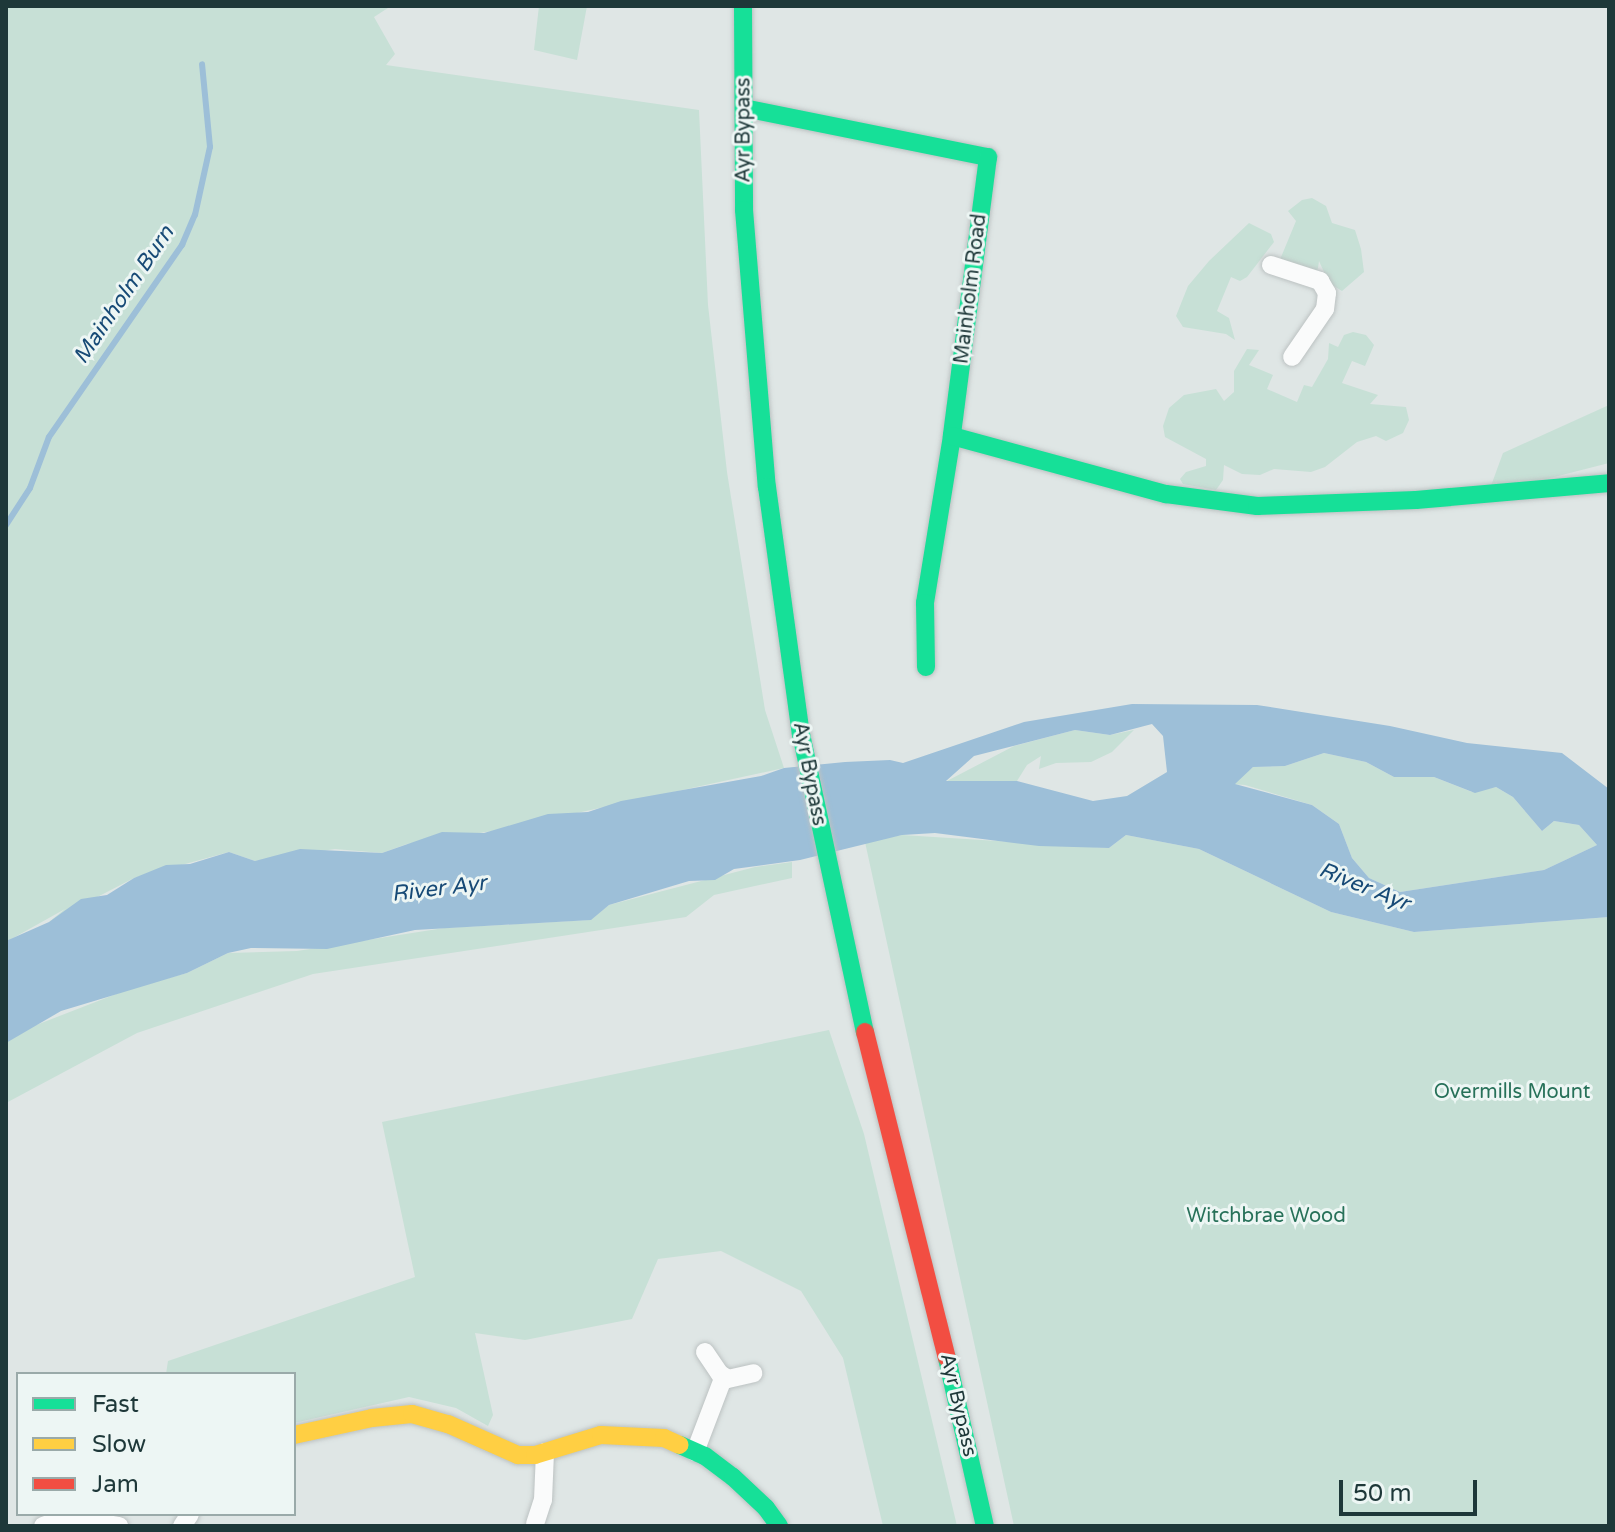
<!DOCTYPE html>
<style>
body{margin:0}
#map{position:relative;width:1615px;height:1532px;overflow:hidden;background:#dfe6e5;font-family:"Varela Round",sans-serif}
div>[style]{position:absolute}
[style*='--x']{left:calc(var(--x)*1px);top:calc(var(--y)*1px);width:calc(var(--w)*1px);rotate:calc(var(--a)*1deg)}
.green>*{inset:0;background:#c7e0d6}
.water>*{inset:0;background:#9dbfd8}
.stream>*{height:6px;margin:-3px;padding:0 3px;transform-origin:3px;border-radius:3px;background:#9dbfd8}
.roads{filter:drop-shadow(0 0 2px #bcc2c2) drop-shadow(0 0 2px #bcc2c2)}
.street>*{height:18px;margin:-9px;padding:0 9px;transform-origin:9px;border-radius:9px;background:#fafbfb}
.fast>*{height:18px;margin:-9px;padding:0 9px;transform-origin:9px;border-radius:9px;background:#16e098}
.slow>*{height:18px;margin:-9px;padding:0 9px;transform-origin:9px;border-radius:9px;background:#ffcf43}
.jam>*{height:18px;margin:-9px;padding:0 9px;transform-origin:9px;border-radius:9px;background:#f24e42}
span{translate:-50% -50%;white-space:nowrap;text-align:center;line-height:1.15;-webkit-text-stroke:6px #edf6f4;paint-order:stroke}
.street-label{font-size:20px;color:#1e3839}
.park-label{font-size:20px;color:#277159}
.water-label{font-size:22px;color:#174a76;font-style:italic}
.frame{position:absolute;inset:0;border:8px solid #1e3839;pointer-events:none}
.legend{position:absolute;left:16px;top:1372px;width:280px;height:144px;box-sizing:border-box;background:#edf6f4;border:2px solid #9aaaa9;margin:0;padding:10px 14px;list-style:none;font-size:24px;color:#1e3839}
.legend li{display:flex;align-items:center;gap:16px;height:40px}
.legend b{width:40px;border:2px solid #9aaaa9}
.scale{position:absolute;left:1339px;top:1480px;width:138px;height:36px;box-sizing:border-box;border:4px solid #1e3839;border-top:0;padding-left:10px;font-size:24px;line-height:28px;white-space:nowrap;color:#1e3839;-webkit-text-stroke:6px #edf6f4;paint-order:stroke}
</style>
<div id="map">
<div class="green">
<i style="clip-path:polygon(6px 6px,391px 6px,374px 17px,395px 54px,386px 65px,699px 110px,708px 305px,727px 472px,765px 710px,784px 768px,499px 830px,407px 844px,382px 853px,335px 849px,255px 861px,229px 852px,134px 878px,49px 922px,65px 909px,6px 942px)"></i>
<i style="clip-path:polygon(539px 6px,587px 6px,577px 60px,534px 50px)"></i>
<i style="clip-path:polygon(1312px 198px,1326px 206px,1332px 223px,1355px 230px,1361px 249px,1364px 272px,1342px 291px,1329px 283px,1319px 261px,1315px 288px,1279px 262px,1296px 221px,1288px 211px,1302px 200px)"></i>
<i style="clip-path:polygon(1249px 223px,1271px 234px,1274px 242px,1247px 277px,1240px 281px,1231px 277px,1217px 311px,1229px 318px,1235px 340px,1226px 334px,1183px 327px,1176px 316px,1188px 286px,1209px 261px)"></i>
<i style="clip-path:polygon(1353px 332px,1366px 335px,1374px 345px,1365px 366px,1352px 361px,1342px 383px,1378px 395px,1370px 404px,1406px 407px,1409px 420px,1403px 433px,1386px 441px,1376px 436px,1357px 442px,1325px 467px,1311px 472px,1274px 469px,1260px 475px,1242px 474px,1224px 465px,1223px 480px,1216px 490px,1183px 484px,1180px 479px,1186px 472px,1206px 466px,1206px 459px,1165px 437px,1163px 426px,1169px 408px,1184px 395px,1216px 389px,1224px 401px,1234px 392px,1234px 371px,1247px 349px,1259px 350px,1249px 365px,1273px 375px,1267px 389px,1297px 402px,1304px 385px,1312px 387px,1328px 359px,1329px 343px,1338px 347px,1344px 335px)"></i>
<i style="clip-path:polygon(1609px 405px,1609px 463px,1488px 494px,1503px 453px)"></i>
<i style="clip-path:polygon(1075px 730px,1110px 735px,1134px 730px,1112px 752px,1091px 762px,1056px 763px,1039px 769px,1041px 756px,1027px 765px,1017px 781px,945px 782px,1014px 746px)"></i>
<i style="clip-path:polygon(1324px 753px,1366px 762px,1394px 777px,1434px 777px,1472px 792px,1496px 787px,1513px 797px,1542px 831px,1554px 821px,1579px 825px,1597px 845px,1544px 870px,1400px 892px,1369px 878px,1352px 858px,1339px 824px,1312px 805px,1245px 785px,1231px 784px,1253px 767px,1285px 766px)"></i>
<i style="clip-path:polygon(902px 835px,1109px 848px,1126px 835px,1199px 849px,1331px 912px,1414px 932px,1609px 917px,1609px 1526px,1014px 1526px,865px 842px)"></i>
<i style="clip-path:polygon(792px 862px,792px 878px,714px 895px,686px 917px,313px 974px,137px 1033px,6px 1103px,6px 1041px,26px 1029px,129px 989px,187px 973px,228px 953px,297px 951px,444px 928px,590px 920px,609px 905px,755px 867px)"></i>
<i style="clip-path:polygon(829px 1030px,864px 1134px,957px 1526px,883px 1526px,843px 1358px,801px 1291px,721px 1251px,658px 1259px,632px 1319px,525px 1340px,475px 1333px,493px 1415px,488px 1426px,456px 1408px,409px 1397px,294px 1423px,294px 1374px,166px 1374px,168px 1361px,415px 1277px,382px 1122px)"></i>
</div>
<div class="water">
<i style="clip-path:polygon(evenodd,1132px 704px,1257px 705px,1390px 726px,1467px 743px,1562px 753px,1609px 789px,1609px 917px,1414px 932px,1331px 912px,1199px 849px,1126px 835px,1109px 848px,1039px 846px,935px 833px,902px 835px,800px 860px,734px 869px,715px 880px,689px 881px,609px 905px,591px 920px,415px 930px,327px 949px,251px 948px,228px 953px,187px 973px,61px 1011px,6px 1043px,6px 941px,49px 922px,81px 899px,107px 895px,134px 878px,166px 865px,190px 864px,229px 852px,255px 861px,300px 849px,382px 853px,442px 832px,484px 833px,548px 814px,588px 812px,621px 801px,761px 776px,784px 768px,845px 762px,890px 760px,903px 763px,1024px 722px,1132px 704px,1152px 724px,1163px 736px,1167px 772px,1127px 796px,1093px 801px,1017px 781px,946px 781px,974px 756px,1075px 730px,1110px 735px,1152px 724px,1132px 704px,1324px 753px,1366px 762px,1394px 777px,1434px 777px,1475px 793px,1496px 787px,1513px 797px,1542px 831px,1554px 821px,1579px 825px,1597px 845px,1544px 870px,1400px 892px,1369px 878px,1352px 858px,1339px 824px,1312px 805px,1235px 784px,1253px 767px,1285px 766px,1324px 753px)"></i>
</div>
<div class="stream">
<i style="--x:6;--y:525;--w:44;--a:-57"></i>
<i style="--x:30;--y:488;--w:54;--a:-69.6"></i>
<i style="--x:49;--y:437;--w:234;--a:-55.3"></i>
<i style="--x:182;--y:245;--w:33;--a:-67"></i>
<i style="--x:195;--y:215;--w:70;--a:-77.6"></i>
<i style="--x:210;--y:147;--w:83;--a:-95.5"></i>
</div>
<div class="roads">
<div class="street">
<i style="--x:1271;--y:265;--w:52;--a:18.1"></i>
<i style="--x:1320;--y:281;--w:14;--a:60"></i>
<i style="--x:1327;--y:293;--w:16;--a:97"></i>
<i style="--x:1325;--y:309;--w:58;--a:124.5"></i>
<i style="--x:705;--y:1352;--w:27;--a:56"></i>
<i style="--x:720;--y:1374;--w:9;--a:32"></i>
<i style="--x:728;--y:1379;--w:26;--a:-13"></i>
<i style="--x:695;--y:1452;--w:81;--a:-69.1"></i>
<i style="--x:535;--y:1524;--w:25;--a:-72"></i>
<i style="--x:543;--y:1500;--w:48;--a:-87.6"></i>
<i style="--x:43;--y:1526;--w:27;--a:-20"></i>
<i style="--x:68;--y:1517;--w:52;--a:10"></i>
<i style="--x:182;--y:1526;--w:14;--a:-56"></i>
</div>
<div class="fast">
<i style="--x:743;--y:6;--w:204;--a:89.7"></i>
<i style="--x:744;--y:210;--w:278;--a:85.3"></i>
<i style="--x:767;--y:487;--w:249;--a:82.2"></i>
<i style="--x:801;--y:734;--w:305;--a:77.9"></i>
<i style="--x:744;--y:108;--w:249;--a:11.4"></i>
<i style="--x:988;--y:157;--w:281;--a:97.4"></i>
<i style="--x:952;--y:436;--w:169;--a:99.2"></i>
<i style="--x:925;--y:603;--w:64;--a:89.1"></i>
<i style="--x:952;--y:436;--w:222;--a:15.2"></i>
<i style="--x:1166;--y:494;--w:92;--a:7.5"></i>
<i style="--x:1257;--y:506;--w:159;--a:-2.2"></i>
<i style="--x:1416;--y:500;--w:194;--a:-5"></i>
<i style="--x:947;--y:1358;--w:172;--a:77.3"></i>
<i style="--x:680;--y:1445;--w:27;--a:24"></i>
<i style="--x:705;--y:1456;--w:35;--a:37"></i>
<i style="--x:733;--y:1477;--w:45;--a:43.2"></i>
<i style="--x:766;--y:1508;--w:22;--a:54"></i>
</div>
<div class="slow">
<i style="--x:294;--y:1435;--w:80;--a:-12.3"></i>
<i style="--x:372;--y:1418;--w:40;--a:-5.7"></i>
<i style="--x:412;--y:1414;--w:37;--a:16"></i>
<i style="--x:448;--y:1424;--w:77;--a:23.9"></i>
<i style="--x:518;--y:1455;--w:17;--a:0"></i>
<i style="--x:535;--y:1455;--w:69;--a:-16.9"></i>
<i style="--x:601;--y:1435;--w:63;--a:2.7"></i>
<i style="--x:664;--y:1438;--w:17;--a:24"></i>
</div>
<div class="jam">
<i style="--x:865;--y:1032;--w:336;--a:75.9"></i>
</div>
</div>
<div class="street-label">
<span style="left:744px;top:130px;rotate:-90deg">Ayr Bypass</span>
<span style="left:971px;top:289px;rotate:-83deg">Mainholm Road</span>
<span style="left:809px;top:774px;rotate:79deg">Ayr Bypass</span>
<span style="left:958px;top:1405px;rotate:77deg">Ayr Bypass</span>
</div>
<div class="park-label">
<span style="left:1512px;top:1092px">Overmills Mount</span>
<span style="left:1266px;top:1216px">Witchbrae Wood</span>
</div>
<div class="water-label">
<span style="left:124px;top:295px;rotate:-56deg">Mainholm Burn</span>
<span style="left:1364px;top:887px;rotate:22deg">River Ayr</span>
<span style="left:439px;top:889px;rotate:-7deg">River Ayr</span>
</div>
<div class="frame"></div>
<ul class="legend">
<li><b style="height:10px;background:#16e098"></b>Fast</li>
<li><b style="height:10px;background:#ffcf43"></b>Slow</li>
<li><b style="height:10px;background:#f24e42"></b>Jam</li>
</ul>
<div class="scale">50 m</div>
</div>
